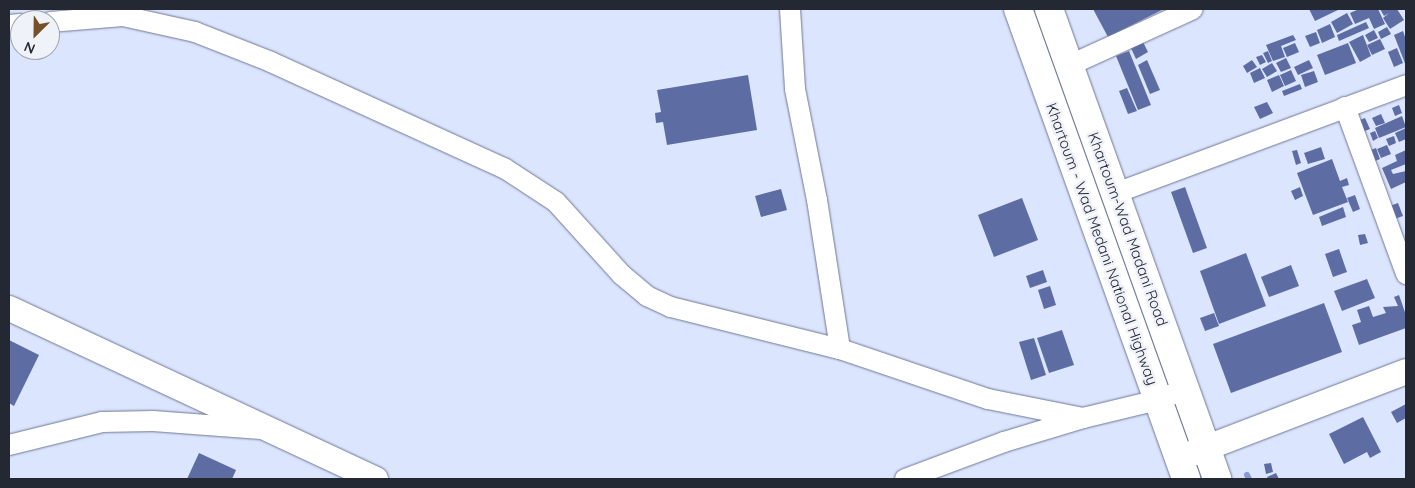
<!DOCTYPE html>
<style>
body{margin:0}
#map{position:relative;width:1415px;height:488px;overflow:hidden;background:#dce5fe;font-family:Quicksand,sans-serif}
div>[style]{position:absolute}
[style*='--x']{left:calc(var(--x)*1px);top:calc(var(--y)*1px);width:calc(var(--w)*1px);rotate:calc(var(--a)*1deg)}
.stream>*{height:6px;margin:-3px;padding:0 3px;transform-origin:3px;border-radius:3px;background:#8799d4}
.building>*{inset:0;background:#5d6da4}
.roads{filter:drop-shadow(0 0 1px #6e7794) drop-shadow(0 0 1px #6e7794)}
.minor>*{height:20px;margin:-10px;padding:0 10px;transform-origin:10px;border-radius:10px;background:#fff}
.tertiary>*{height:25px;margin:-12.5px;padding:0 12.5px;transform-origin:12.5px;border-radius:12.5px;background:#fff}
.trunk>*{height:28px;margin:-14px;padding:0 14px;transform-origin:14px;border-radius:14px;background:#fff}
span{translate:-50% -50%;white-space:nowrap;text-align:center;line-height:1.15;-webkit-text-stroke:5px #f0f2f9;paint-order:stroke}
.street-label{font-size:15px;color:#242833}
.frame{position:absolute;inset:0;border:10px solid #242833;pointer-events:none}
.north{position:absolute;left:10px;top:10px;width:50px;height:50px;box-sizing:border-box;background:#f0f2f9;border:1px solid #9ea1aa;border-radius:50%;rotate:203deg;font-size:14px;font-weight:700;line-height:20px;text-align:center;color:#242833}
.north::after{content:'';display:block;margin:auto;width:18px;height:22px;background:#75512b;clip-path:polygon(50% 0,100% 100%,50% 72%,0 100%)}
</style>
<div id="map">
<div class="stream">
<i style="--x:1247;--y:475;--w:4;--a:63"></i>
</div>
<div class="building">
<i style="clip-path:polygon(1093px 9px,1164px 9px,1108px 37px)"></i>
<i style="clip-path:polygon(1309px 9px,1340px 9px,1315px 21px)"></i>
<i style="clip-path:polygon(1359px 9px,1378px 9px,1385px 24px,1374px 29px,1369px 18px,1355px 24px,1350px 13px)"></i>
<i style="clip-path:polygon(1380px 9px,1397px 9px,1404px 20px,1390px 29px,1383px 18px,1389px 13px,1384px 16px)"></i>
<i style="clip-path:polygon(1347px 13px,1353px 24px,1337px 33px,1331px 22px)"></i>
<i style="clip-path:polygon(1366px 22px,1369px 28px,1339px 41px,1337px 35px)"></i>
<i style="clip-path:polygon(1330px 24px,1335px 37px,1322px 43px,1317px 30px)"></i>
<i style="clip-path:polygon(1387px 27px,1391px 34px,1381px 39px,1378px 32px)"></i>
<i style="clip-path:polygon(1374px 30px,1378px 38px,1369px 42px,1365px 35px)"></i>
<i style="clip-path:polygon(1403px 31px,1406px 40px,1406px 66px,1394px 35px)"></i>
<i style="clip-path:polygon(1316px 32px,1320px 43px,1310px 47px,1305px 36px)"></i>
<i style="clip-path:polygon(1293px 35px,1296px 40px,1281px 46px,1285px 57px,1273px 61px,1266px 45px)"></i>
<i style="clip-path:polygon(1363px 35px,1371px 56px,1360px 62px,1349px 42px)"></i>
<i style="clip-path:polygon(1380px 39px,1385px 49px,1372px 55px,1367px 45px)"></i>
<i style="clip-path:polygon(1143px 42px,1148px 52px,1136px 59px,1131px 48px)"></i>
<i style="clip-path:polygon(1295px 43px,1299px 52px,1287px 57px,1283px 48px)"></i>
<i style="clip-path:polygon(1348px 43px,1356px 63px,1325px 75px,1317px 55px)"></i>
<i style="clip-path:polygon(1397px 48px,1403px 63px,1394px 67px,1388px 52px)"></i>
<i style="clip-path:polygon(1129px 51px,1151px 105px,1138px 110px,1116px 56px)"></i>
<i style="clip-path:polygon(1268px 51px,1272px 61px,1268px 63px,1263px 53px)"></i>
<i style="clip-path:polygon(1262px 55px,1266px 62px,1260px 65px,1256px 57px)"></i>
<i style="clip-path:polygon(1286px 58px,1291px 68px,1281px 72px,1276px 63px)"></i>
<i style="clip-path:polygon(1147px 60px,1160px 90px,1150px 94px,1138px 65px)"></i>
<i style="clip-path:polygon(1252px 60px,1257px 67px,1247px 73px,1243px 66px)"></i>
<i style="clip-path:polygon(1309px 60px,1313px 68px,1298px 75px,1294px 67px)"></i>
<i style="clip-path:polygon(1272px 63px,1277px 71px,1267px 77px,1262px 69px)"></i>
<i style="clip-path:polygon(1260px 68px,1265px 78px,1254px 83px,1250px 73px)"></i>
<i style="clip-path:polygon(1291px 70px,1296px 81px,1285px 86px,1280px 75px)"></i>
<i style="clip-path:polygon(1314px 71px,1318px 82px,1305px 87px,1301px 75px)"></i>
<i style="clip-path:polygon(748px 75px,757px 130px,667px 145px,663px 122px,656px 123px,655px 113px,661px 112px,657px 90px)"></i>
<i style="clip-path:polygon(1279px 75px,1284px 86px,1272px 92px,1267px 80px)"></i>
<i style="clip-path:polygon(1300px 84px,1302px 89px,1284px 96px,1282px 91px)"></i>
<i style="clip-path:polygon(1127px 88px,1137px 111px,1128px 114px,1119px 91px)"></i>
<i style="clip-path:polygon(1267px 102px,1273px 113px,1260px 119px,1254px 107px)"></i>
<i style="clip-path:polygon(1399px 105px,1402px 113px,1395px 116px,1392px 108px)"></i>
<i style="clip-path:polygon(1381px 114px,1385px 123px,1376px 126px,1372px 118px)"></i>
<i style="clip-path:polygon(1402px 116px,1406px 127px,1379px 138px,1375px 128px)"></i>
<i style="clip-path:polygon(1365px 118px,1370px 129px,1357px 134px,1352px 123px)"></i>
<i style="clip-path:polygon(1406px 128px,1406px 139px,1399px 142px,1395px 133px)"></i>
<i style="clip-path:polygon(1375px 131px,1378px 138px,1373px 141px,1370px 133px)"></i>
<i style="clip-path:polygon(1394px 136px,1396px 143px,1389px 146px,1386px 139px)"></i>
<i style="clip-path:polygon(1387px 145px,1391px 154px,1381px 158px,1377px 149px)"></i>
<i style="clip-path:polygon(1321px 147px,1325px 159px,1308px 164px,1304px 153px)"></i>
<i style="clip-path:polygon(1376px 148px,1380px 159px,1370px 163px,1366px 152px)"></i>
<i style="clip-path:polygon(1297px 150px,1301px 163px,1296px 165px,1292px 151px)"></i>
<i style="clip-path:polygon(1406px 150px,1406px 164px,1391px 170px,1393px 174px,1406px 171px,1406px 182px,1391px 189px,1382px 168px,1397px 161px,1395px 155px)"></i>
<i style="clip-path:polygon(1332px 159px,1340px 181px,1347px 178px,1349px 185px,1342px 187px,1348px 202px,1313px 215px,1297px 173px)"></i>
<i style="clip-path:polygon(1185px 187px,1207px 248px,1193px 253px,1171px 192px)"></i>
<i style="clip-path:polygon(1300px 187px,1303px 196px,1295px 200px,1291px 191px)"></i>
<i style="clip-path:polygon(781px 189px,787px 210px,761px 217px,755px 196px)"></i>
<i style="clip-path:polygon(1355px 195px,1360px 209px,1353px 212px,1347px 198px)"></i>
<i style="clip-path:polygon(1022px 198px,1038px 240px,994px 257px,978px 215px)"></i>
<i style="clip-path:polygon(1398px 203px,1403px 216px,1389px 221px,1384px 208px)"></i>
<i style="clip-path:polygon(1343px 207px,1346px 217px,1322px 226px,1319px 217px)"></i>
<i style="clip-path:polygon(1365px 234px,1368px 243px,1360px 245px,1358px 235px)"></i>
<i style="clip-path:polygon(1339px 249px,1347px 272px,1333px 277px,1325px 254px)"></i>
<i style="clip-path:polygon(1246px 253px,1266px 306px,1219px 324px,1200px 271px)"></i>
<i style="clip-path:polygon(1291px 265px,1299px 286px,1269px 297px,1261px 277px)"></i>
<i style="clip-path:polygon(1043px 270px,1047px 282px,1030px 288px,1026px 276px)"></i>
<i style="clip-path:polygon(1367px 279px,1375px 298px,1342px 311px,1334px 291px)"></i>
<i style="clip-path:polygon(1050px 286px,1056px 305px,1044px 309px,1038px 290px)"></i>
<i style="clip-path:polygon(1399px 295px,1406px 315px,1406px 328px,1359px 345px,1352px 325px,1361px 322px,1357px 310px,1369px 306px,1373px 317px,1386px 313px,1383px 307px,1398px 306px,1394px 297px)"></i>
<i style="clip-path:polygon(1324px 303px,1342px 352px,1231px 393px,1213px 344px)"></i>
<i style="clip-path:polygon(1214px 313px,1219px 326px,1205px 331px,1200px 318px)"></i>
<i style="clip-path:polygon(1062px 330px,1074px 365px,1049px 373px,1037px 338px)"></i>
<i style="clip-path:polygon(1034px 338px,1046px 375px,1031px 380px,1019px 342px)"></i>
<i style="clip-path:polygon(9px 340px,39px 355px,14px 406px,9px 403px)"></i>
<i style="clip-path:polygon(1406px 404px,1406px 418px,1397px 423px,1391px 412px)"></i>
<i style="clip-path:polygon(1363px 417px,1381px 452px,1370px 458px,1367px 452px,1344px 464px,1329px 434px)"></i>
<i style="clip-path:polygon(199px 453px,236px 470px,232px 479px,187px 479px)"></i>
<i style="clip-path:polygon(1271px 463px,1273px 472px,1266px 474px,1264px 464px)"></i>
<i style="clip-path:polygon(1276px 473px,1279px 479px,1268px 479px,1267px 477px)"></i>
</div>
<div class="roads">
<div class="minor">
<i style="--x:790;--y:9;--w:80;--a:86.4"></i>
<i style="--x:795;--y:89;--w:113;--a:78.8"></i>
<i style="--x:817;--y:200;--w:151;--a:81.2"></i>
<i style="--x:50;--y:22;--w:73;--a:-4.7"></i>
<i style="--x:123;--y:16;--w:74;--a:12.5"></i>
<i style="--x:195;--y:32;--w:82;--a:21.5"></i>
<i style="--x:271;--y:62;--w:256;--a:24.5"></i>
<i style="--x:504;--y:168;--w:62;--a:33.2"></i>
<i style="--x:556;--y:202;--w:98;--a:47.9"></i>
<i style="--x:622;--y:275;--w:33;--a:40"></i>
<i style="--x:647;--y:296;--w:26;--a:25"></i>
<i style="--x:671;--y:307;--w:174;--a:14"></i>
<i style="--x:840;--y:349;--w:156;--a:18.7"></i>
<i style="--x:988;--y:399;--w:97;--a:11.3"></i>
<i style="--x:9;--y:25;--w:11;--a:-5"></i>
<i style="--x:1068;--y:66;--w:137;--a:-24.5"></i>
<i style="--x:1345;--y:107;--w:178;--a:69.9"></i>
<i style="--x:1116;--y:193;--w:309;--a:-20.4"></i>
<i style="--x:9;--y:445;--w:96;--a:-13.9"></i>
<i style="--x:102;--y:422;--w:51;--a:-1.1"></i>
<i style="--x:153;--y:421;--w:108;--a:4.2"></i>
<i style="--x:905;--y:479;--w:106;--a:-20.5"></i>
<i style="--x:1004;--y:442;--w:83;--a:-16.9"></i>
<i style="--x:1083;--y:418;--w:77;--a:-13.5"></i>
<i style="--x:1158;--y:400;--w:29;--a:-22"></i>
</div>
<div class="tertiary">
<i style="--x:9;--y:308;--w:404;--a:25"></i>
<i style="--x:1178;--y:458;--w:244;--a:-20.9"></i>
</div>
<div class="trunk">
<i style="--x:1018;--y:9;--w:499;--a:70.3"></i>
<i style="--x:1049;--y:9;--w:499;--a:70.3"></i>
</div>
</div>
<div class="street-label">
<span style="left:1128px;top:229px;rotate:70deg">Khartoum-Wad Madani Road</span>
<span style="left:1102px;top:244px;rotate:70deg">Khartoum - Wad Medani National Highway</span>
</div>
<div class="frame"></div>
<div class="north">N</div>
</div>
